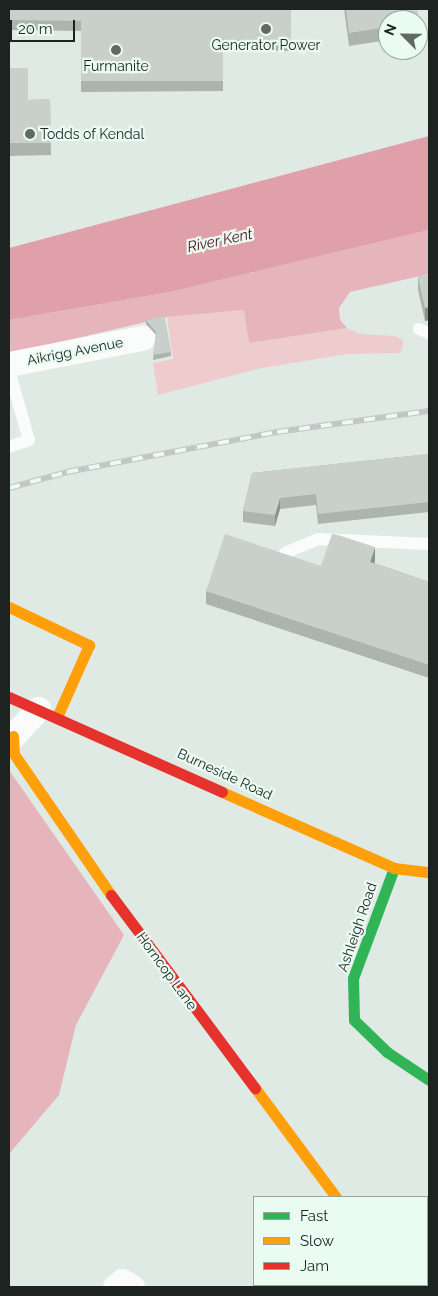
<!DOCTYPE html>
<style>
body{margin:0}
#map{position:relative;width:438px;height:1296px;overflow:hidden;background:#e0eae5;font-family:Raleway,sans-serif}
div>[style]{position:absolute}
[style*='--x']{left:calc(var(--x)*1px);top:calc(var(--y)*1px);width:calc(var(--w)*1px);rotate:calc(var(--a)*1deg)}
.green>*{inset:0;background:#eeccce}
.forest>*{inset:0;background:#e6b5bb}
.water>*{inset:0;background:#e0a0a9}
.lane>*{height:12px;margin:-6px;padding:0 6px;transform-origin:6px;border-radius:6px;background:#fafcfb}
.street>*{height:25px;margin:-12.5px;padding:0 12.5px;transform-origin:12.5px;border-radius:12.5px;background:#fafcfb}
.fast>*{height:11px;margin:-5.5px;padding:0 5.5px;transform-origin:5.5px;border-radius:5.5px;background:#30b455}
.slow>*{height:11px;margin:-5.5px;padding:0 5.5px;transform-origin:5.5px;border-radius:5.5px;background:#ff9f0a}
.jam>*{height:11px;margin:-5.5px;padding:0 5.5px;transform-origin:5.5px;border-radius:5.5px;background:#e5322d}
.rail>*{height:5.5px;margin-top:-2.75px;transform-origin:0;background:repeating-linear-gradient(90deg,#eafbf2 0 11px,#c1c5c3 0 22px);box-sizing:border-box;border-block:1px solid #c1c5c3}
.wall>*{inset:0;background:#adb3af}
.shaded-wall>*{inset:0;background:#8d928f}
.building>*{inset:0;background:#c9d0cc}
.dots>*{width:14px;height:14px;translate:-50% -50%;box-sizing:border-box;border:2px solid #eafbf2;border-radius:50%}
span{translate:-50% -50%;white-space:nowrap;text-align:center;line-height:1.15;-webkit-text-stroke:4.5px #eafbf2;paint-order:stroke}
.poi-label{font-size:14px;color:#1d2320}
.left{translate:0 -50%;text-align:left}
.street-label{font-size:14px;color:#1d2320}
.water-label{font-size:15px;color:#4c111f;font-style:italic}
.frame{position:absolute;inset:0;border:10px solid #1d2320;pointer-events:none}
.legend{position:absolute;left:253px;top:1196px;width:175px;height:90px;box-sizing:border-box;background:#eafbf2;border:1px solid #98a59e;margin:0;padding:6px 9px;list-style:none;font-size:15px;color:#1d2320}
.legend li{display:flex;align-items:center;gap:10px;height:25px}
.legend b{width:25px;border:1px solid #98a59e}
.north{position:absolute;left:378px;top:10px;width:50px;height:50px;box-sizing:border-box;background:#eafbf2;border:1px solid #98a59e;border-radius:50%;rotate:293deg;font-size:14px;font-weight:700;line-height:20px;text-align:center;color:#1d2320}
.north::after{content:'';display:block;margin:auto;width:18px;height:22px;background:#616965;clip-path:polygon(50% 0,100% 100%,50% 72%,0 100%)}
.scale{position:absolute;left:10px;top:20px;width:65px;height:22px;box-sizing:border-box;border:2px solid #1d2320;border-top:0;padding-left:6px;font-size:15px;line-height:18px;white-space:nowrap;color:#1d2320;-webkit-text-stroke:4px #eafbf2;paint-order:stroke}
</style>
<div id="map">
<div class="green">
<i style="clip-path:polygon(245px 310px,249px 343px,347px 328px,360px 334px,395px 336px,403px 340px,403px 346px,400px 353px,347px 354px,262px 368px,158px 395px,153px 363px,173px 359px,167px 317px)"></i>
</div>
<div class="forest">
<i style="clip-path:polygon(429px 230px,429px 274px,350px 292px,339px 308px,340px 320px,347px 328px,249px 343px,244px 310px,167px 317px,9px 354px,9px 320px,170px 292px)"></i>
<i style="clip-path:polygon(9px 770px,124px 935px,76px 1025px,59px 1095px,9px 1154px)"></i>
</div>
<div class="water">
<i style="clip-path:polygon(429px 136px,429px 230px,170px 292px,9px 320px,9px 248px)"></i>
</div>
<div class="lane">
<i style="--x:419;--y:329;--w:11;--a:22"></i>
<i style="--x:9;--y:370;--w:73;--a:74.1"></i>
<i style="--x:29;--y:440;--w:21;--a:161"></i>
<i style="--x:285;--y:553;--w:36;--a:-23"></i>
<i style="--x:318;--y:539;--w:111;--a:2.6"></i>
<i style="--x:385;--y:1285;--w:4;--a:34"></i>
</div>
<div class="street">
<i style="--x:9;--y:364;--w:136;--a:-11.1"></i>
<i style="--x:9;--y:735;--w:4;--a:14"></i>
<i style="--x:13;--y:736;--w:37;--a:-47"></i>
<i style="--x:412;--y:1285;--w:4;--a:34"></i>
<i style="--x:115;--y:1287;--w:9;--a:-41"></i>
<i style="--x:122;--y:1281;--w:12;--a:31"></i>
</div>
<div class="fast">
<i style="--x:394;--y:868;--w:117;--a:110.4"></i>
<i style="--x:353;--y:978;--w:42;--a:88.6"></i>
<i style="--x:354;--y:1020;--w:46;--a:44.1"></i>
<i style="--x:387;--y:1052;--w:50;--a:33.7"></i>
</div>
<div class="slow">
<i style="--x:9;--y:607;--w:89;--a:25.4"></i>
<i style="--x:89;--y:645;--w:79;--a:114"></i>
<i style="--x:13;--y:736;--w:18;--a:87"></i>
<i style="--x:14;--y:754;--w:171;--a:55.5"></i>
<i style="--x:222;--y:792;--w:188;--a:23.8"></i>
<i style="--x:394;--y:868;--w:35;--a:7"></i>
<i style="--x:255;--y:1088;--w:136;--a:53.4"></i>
</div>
<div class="jam">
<i style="--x:9;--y:697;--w:233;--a:24"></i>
<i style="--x:111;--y:895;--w:241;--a:53.3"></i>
</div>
<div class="rail">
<i style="--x:9;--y:488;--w:60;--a:-15.4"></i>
<i style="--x:67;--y:472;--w:214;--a:-10.8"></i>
<i style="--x:277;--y:432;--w:153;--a:-7.9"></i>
</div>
<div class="wall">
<i style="clip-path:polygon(9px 9px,291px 9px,290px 51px,223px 50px,223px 91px,81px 92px,81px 31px,9px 30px)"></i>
<i style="clip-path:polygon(344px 9px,417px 9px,419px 23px,419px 36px,418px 36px,418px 20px,388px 20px,388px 40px,349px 46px)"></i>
<i style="clip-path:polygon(9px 68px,28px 100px,50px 99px,51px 155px,9px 156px)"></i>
<i style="clip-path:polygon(429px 275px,429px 320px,425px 321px,418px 290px,418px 277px)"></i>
<i style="clip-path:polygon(164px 316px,171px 352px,171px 356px,153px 360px,156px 335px,146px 324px,146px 320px)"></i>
<i style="clip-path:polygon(429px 454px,429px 512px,318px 524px,316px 505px,280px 509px,275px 526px,243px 522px,243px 511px,252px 473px)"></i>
<i style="clip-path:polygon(375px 561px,374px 563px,429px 582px,429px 678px,206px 604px,206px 591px,321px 566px)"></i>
</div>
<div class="shaded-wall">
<i style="clip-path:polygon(429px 307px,429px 320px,425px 321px,425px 308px)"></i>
<i style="clip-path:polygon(280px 498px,280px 509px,275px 526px,275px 515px)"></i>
<i style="clip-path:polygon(375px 547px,375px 561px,370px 576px,370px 562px)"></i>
</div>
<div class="building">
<i style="clip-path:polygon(9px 9px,291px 9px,290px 41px,223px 40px,223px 81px,81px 81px,81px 21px,9px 20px)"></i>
<i style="clip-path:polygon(346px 9px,417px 9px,419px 23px,418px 23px,418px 20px,388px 20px,388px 27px,349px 33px)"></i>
<i style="clip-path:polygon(9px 68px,28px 68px,28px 100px,50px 99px,51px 143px,9px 143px)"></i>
<i style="clip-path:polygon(429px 275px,429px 307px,425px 308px,418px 277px)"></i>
<i style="clip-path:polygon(164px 316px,171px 352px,153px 355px,156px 332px,146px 320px)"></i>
<i style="clip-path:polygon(429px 454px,429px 502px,318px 514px,316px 494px,280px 498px,275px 515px,243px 511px,252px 473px)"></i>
<i style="clip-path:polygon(225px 534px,321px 566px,332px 534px,338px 535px,375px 547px,370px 562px,429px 582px,429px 665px,206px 591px)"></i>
</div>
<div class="dots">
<i style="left:266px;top:29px;background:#616965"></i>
<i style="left:116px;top:50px;background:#616965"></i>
<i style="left:30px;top:134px;background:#616965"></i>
</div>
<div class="poi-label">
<span style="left:266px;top:45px">Generator Power</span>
<span style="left:116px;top:66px">Furmanite</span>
<span class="left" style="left:40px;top:134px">Todds of Kendal</span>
</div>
<div class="street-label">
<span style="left:75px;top:351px;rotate:-11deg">Aikrigg Avenue</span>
<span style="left:225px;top:774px;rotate:25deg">Burneside Road</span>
<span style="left:357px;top:927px;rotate:-71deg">Ashleigh Road</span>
<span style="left:167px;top:971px;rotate:54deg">Horncop Lane</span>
</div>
<div class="water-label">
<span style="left:220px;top:241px;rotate:-12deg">River Kent</span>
</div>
<div class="frame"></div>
<ul class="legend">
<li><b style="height:6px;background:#30b455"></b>Fast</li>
<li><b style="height:6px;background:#ff9f0a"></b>Slow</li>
<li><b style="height:6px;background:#e5322d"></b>Jam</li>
</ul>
<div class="north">N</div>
<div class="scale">20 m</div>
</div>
